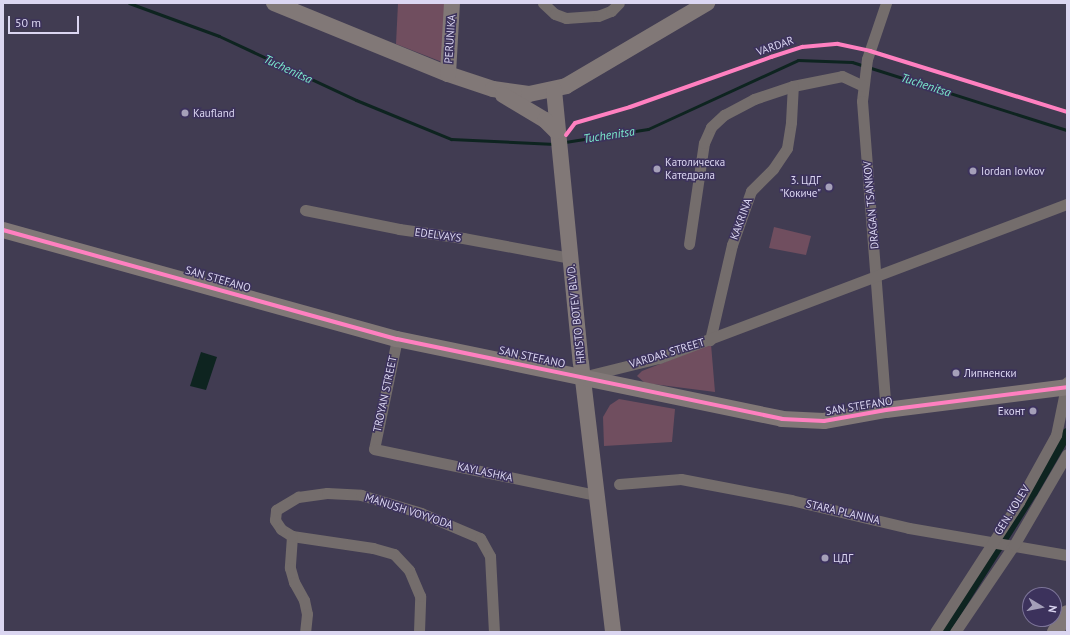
<!DOCTYPE html>
<meta charset="utf-8">
<style>
body{margin:0}
#map{position:relative;width:1070px;height:635px;overflow:hidden;background:#413c52;font-family:"PT Sans",sans-serif}
div>[style]{position:absolute}
[style*='--x']{left:calc(var(--x)*1px);top:calc(var(--y)*1px);width:calc(var(--w)*1px);rotate:calc(var(--a)*1deg)}
.green>*{inset:0;background:#704e5f}
.water>*{inset:0;background:#0e2420}
.stream>*{height:3px;margin:-1.5px;padding:0 1.5px;transform-origin:1.5px;border-radius:1.5px;background:#0e2420}
.canal>*{height:10px;margin:-5px;padding:0 5px;transform-origin:5px;border-radius:5px;background:#0e2420}
.street>*{height:11px;margin:-5.5px;padding:0 5.5px;transform-origin:5.5px;border-radius:5.5px;background:#746d6c}
.secondary>*{height:16px;margin:-8px;padding:0 8px;transform-origin:8px;border-radius:8px;background:#817877}
.cycleway>*{height:4px;margin:-2px;padding:0 2px;transform-origin:2px;border-radius:2px;background:#ff80c0}
.dots>*{width:11px;height:11px;translate:-50% -50%;box-sizing:border-box;border:2px solid #3c325c;border-radius:50%}
span{translate:-50% -50%;white-space:nowrap;text-align:center;line-height:1.15;-webkit-text-stroke:3px #3c325c;paint-order:stroke}
.street-label{font-size:11px;color:#dbd6f1}
.poi-label{font-size:11px;color:#dbd6f1}
.left{translate:0 -50%;text-align:left}
.right{translate:-100% -50%;text-align:right}
.water-label{font-size:12px;color:#7ceece;font-style:italic}
.frame{position:absolute;inset:0;border:4px solid #dbd6f1;pointer-events:none}
.north{position:absolute;left:1022px;top:587px;width:40px;height:40px;box-sizing:border-box;background:#3c325c;border:1px solid #7c7498;border-radius:50%;rotate:100deg;font-size:11px;font-weight:700;line-height:16px;text-align:center;color:#dbd6f1}
.north::after{content:'';display:block;margin:auto;width:14px;height:18px;background:#a5a0b9;clip-path:polygon(50% 0,100% 100%,50% 72%,0 100%)}
.scale{position:absolute;left:8px;top:16px;width:71px;height:18px;box-sizing:border-box;border:2px solid #dbd6f1;border-top:0;padding-left:5px;font-size:12px;line-height:14px;white-space:nowrap;color:#dbd6f1;-webkit-text-stroke:3px #3c325c;paint-order:stroke}
</style>
<div id="map">
<div class="green">
<i style="clip-path:polygon(398px 3px,448px 3px,442px 62px,396px 44px)"></i>
<i style="clip-path:polygon(774px 227px,811px 236px,806px 255px,769px 248px)"></i>
<i style="clip-path:polygon(711px 344px,715px 392px,645px 383px,637px 376px,642px 371px)"></i>
<i style="clip-path:polygon(619px 399px,675px 409px,672px 442px,604px 446px,603px 417px,610px 405px)"></i>
</div>
<div class="water">
<i style="clip-path:polygon(201px 352px,217px 357px,206px 390px,190px 386px)"></i>
</div>
<div class="stream">
<i style="--x:129;--y:3;--w:96;--a:20.1"></i>
<i style="--x:219;--y:36;--w:151;--a:25"></i>
<i style="--x:356;--y:100;--w:103;--a:22.3"></i>
<i style="--x:451;--y:139;--w:104;--a:2.8"></i>
<i style="--x:565;--y:142;--w:84;--a:-8.9"></i>
<i style="--x:648;--y:129;--w:165;--a:-24.7"></i>
<i style="--x:798;--y:60;--w:54;--a:2.1"></i>
<i style="--x:852;--y:62;--w:225;--a:17.6"></i>
</div>
<div class="canal">
<i style="--x:944;--y:632;--w:166;--a:-57.6"></i>
<i style="--x:1033;--y:492;--w:68;--a:-60"></i>
</div>
<div class="street">
<i style="--x:543;--y:3;--w:16;--a:43"></i>
<i style="--x:555;--y:14;--w:12;--a:20"></i>
<i style="--x:566;--y:18;--w:32;--a:-4"></i>
<i style="--x:598;--y:16;--w:14;--a:-21"></i>
<i style="--x:611;--y:11;--w:11;--a:-45"></i>
<i style="--x:886;--y:3;--w:59;--a:108.7"></i>
<i style="--x:867;--y:59;--w:42;--a:96.8"></i>
<i style="--x:862;--y:101;--w:310;--a:85.6"></i>
<i style="--x:305;--y:210;--w:96;--a:11.4"></i>
<i style="--x:399;--y:229;--w:65;--a:8"></i>
<i style="--x:463;--y:238;--w:110;--a:10.5"></i>
<i style="--x:689;--y:244;--w:102;--a:-81.6"></i>
<i style="--x:704;--y:143;--w:17;--a:-66"></i>
<i style="--x:711;--y:127;--w:18;--a:-43"></i>
<i style="--x:724;--y:115;--w:34;--a:-28"></i>
<i style="--x:754;--y:99;--w:41;--a:-18.4"></i>
<i style="--x:793;--y:86;--w:50;--a:-11.5"></i>
<i style="--x:842;--y:76;--w:23;--a:25"></i>
<i style="--x:397;--y:339;--w:112;--a:101.8"></i>
<i style="--x:374;--y:449;--w:227;--a:11.7"></i>
<i style="--x:710;--y:340;--w:98;--a:-77"></i>
<i style="--x:732;--y:245;--w:57;--a:-70.6"></i>
<i style="--x:751;--y:191;--w:31;--a:-45"></i>
<i style="--x:773;--y:169;--w:25;--a:-56"></i>
<i style="--x:787;--y:148;--w:26;--a:-81"></i>
<i style="--x:791;--y:122;--w:36;--a:-87"></i>
<i style="--x:586;--y:376;--w:75;--a:-13.9"></i>
<i style="--x:659;--y:358;--w:436;--a:-20.7"></i>
<i style="--x:619;--y:484;--w:62;--a:-4.6"></i>
<i style="--x:681;--y:479;--w:112;--a:10.8"></i>
<i style="--x:791;--y:500;--w:121;--a:13.3"></i>
<i style="--x:909;--y:528;--w:160;--a:9.7"></i>
<i style="--x:292;--y:536;--w:32;--a:94"></i>
<i style="--x:290;--y:568;--w:15;--a:74"></i>
<i style="--x:294;--y:582;--w:21;--a:61"></i>
<i style="--x:304;--y:600;--w:14;--a:78"></i>
<i style="--x:307;--y:614;--w:18;--a:96"></i>
<i style="--x:419;--y:632;--w:36;--a:-88"></i>
<i style="--x:420;--y:596;--w:28;--a:-113"></i>
<i style="--x:409;--y:570;--w:22;--a:-133"></i>
<i style="--x:394;--y:554;--w:22;--a:-164"></i>
<i style="--x:373;--y:548;--w:82;--a:-171.6"></i>
<i style="--x:292;--y:536;--w:13;--a:-148"></i>
<i style="--x:281;--y:529;--w:11;--a:-124"></i>
<i style="--x:275;--y:520;--w:10;--a:-84"></i>
<i style="--x:276;--y:510;--w:26;--a:-31"></i>
<i style="--x:298;--y:497;--w:29;--a:-8"></i>
<i style="--x:327;--y:493;--w:34;--a:3"></i>
<i style="--x:361;--y:495;--w:63;--a:16.7"></i>
<i style="--x:421;--y:513;--w:64;--a:23"></i>
<i style="--x:480;--y:538;--w:21;--a:61"></i>
<i style="--x:490;--y:556;--w:76;--a:87"></i>
<i style="--x:935;--y:632;--w:155;--a:-57.1"></i>
<i style="--x:1019;--y:502;--w:77;--a:-61.1"></i>
<i style="--x:1056;--y:435;--w:54;--a:-78.3"></i>
<i style="--x:955;--y:632;--w:105;--a:-55.9"></i>
<i style="--x:1014;--y:545;--w:105;--a:-59.8"></i>
</div>
<div class="secondary">
<i style="--x:274;--y:3;--w:188;--a:22.2"></i>
<i style="--x:448;--y:74;--w:47;--a:18.4"></i>
<i style="--x:493;--y:89;--w:36;--a:8"></i>
<i style="--x:529;--y:94;--w:38;--a:-12"></i>
<i style="--x:566;--y:86;--w:164;--a:-30.5"></i>
<i style="--x:448;--y:74;--w:71;--a:-86.8"></i>
<i style="--x:554;--y:90;--w:274;--a:84.4"></i>
<i style="--x:581;--y:363;--w:271;--a:83.2"></i>
<i style="--x:503;--y:95;--w:49;--a:30.8"></i>
<i style="--x:545;--y:120;--w:16;--a:45"></i>
<i style="--x:3;--y:230;--w:409;--a:15.5"></i>
<i style="--x:397;--y:339;--w:393;--a:11.7"></i>
<i style="--x:782;--y:419;--w:42;--a:2.7"></i>
<i style="--x:824;--y:421;--w:63;--a:-10.1"></i>
<i style="--x:886;--y:410;--w:182;--a:-7.2"></i>
<i style="--x:1055;--y:632;--w:22;--a:-58"></i>
</div>
<div class="cycleway">
<i style="--x:566;--y:135;--w:15;--a:-53"></i>
<i style="--x:575;--y:123;--w:57;--a:-16.2"></i>
<i style="--x:630;--y:107;--w:150;--a:-19.5"></i>
<i style="--x:771;--y:57;--w:33;--a:-18"></i>
<i style="--x:802;--y:47;--w:36;--a:-5"></i>
<i style="--x:838;--y:44;--w:33;--a:12"></i>
<i style="--x:870;--y:51;--w:206;--a:17.2"></i>
<i style="--x:3;--y:230;--w:409;--a:15.5"></i>
<i style="--x:397;--y:339;--w:393;--a:11.7"></i>
<i style="--x:782;--y:419;--w:42;--a:2.7"></i>
<i style="--x:824;--y:421;--w:63;--a:-10.1"></i>
<i style="--x:886;--y:410;--w:182;--a:-7.2"></i>
</div>
<div class="dots">
<i style="left:185px;top:113px;background:#a5a0b9"></i>
<i style="left:657px;top:169px;background:#a5a0b9"></i>
<i style="left:973px;top:171px;background:#a5a0b9"></i>
<i style="left:829px;top:187px;background:#a5a0b9"></i>
<i style="left:956px;top:373px;background:#a5a0b9"></i>
<i style="left:1033px;top:411px;background:#a5a0b9"></i>
<i style="left:825px;top:558px;background:#a5a0b9"></i>
</div>
<div class="street-label">
<span style="left:450px;top:39px;rotate:-86deg">PERUNIKA</span>
<span style="left:775px;top:46px;rotate:-19deg">VARDAR</span>
<span style="left:871px;top:205px;rotate:-95deg">DRAGAN TSANKOV</span>
<span style="left:741px;top:219px;rotate:-70deg">KAKRINA</span>
<span style="left:438px;top:235px;rotate:8deg">EDELVAYS</span>
<span style="left:218px;top:279px;rotate:16deg">SAN STEFANO</span>
<span style="left:576px;top:314px;rotate:-96deg">HRISTO BOTEV BLVD.</span>
<span style="left:667px;top:353px;rotate:-17deg">VARDAR STREET</span>
<span style="left:532px;top:357px;rotate:12deg">SAN STEFANO</span>
<span style="left:385px;top:394px;rotate:-78deg">TROYAN STREET</span>
<span style="left:859px;top:406px;rotate:-9deg">SAN STEFANO</span>
<span style="left:485px;top:472px;rotate:12deg">KAYLASHKA</span>
<span style="left:1012px;top:510px;rotate:-58deg">GEN. KOLEV</span>
<span style="left:409px;top:511px;rotate:18deg">MANUSH VOYVODA</span>
<span style="left:843px;top:512px;rotate:13deg">STARA PLANINA</span>
</div>
<div class="poi-label">
<span class="left" style="left:193px;top:113px">Kaufland</span>
<span class="left" style="left:665px;top:169px">Католическа<br>Катедрала</span>
<span class="left" style="left:981px;top:171px">Iordan Iovkov</span>
<span class="right" style="left:821px;top:187px">3. ЦДГ<br>"Кокиче"</span>
<span class="left" style="left:964px;top:373px">Липненски</span>
<span class="right" style="left:1025px;top:411px">Еконт</span>
<span class="left" style="left:833px;top:558px">ЦДГ</span>
</div>
<div class="water-label">
<span style="left:288px;top:69px;rotate:25deg">Tuchenitsa</span>
<span style="left:926px;top:85px;rotate:18deg">Tuchenitsa</span>
<span style="left:609px;top:135px;rotate:-9deg">Tuchenitsa</span>
</div>
<div class="frame"></div>
<div class="north">N</div>
<div class="scale">50 m</div>
</div>
